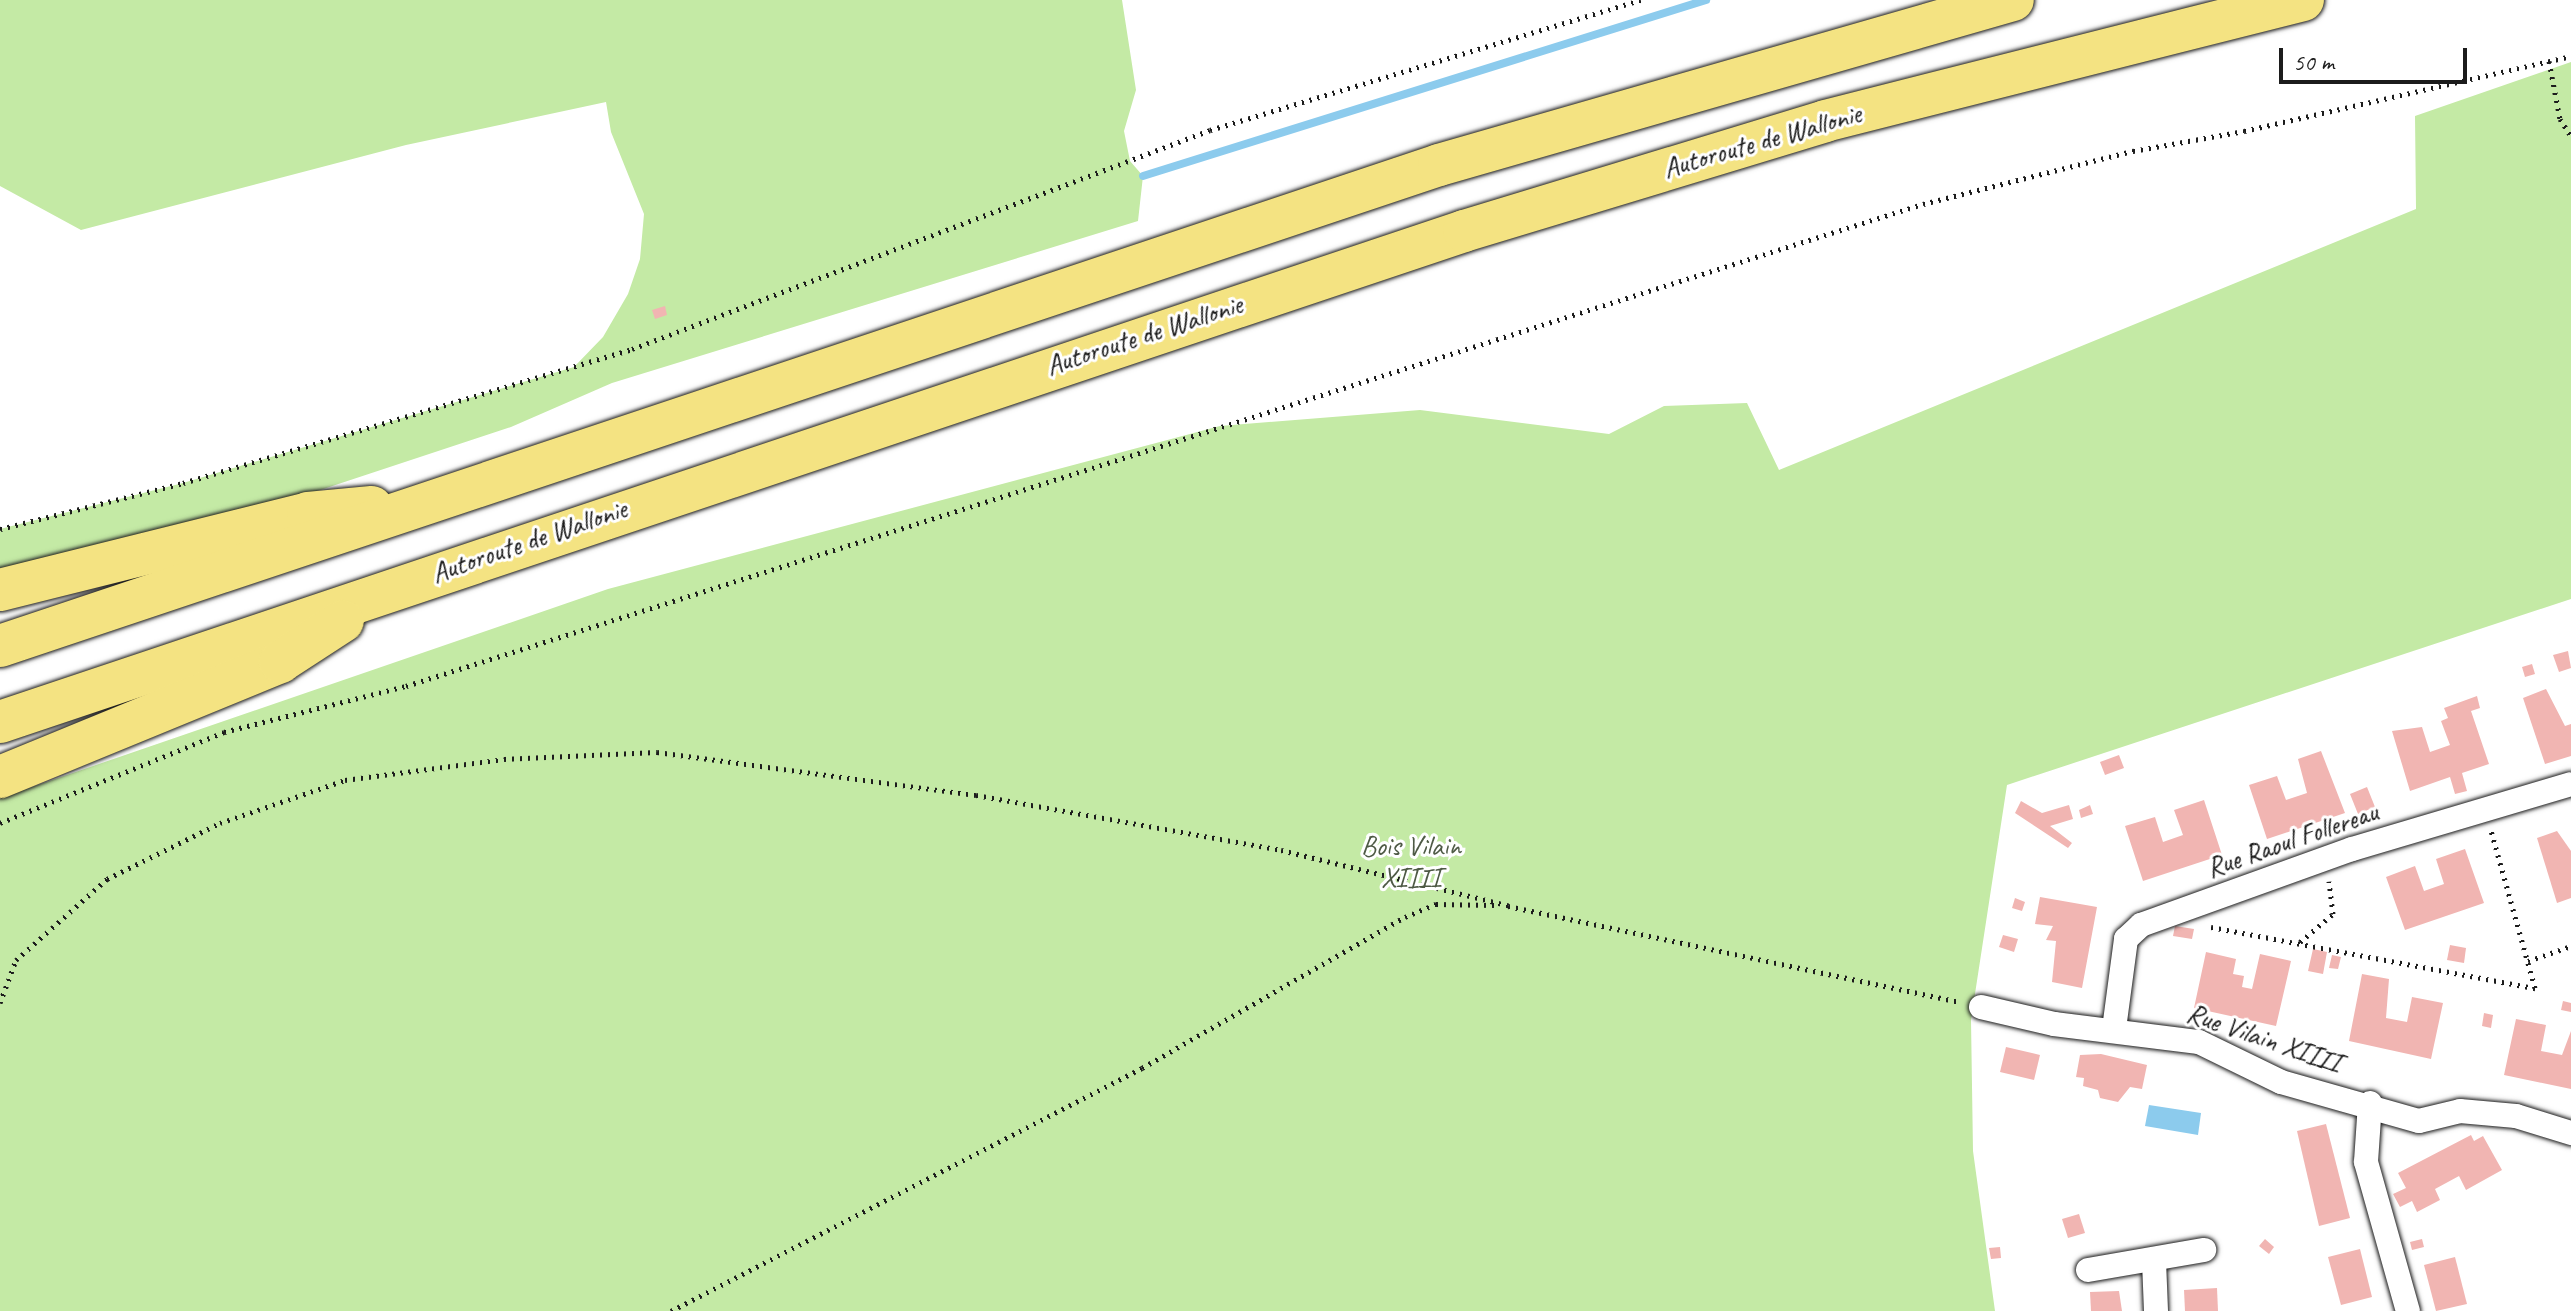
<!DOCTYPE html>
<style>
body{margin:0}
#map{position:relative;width:2571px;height:1311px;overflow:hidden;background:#fff;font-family:Caveat,sans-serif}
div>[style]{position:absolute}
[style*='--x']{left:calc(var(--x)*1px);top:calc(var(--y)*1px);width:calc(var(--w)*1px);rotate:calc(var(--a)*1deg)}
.green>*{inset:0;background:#c4eaa5}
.water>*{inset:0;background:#8ccbed}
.stream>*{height:8px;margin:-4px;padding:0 4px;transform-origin:4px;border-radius:4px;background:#8ccbed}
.building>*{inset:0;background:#f1b5b2}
.path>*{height:5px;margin-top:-2.5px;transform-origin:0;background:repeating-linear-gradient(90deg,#1c1c1c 0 2px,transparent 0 8px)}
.roads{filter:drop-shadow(0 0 2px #1c1c1c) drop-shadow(0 0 2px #1c1c1c)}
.minor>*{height:24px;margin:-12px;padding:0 12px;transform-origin:12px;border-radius:12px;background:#fff}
.motorway>*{height:42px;margin:-21px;padding:0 21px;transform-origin:21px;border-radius:21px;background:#f4e382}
span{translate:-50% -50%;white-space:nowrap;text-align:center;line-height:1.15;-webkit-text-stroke:6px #fff;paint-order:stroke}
.street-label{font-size:28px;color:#1c1c1c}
.park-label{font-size:28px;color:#4e5a45}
.scale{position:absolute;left:2279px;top:48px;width:188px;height:36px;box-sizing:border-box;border:4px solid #1c1c1c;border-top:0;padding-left:10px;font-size:24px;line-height:28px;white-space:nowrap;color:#1c1c1c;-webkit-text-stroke:6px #fff;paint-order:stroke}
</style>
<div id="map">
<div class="green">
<i style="clip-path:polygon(0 0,1122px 0,1136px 90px,1124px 131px,1130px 161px,1143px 176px,1138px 221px,612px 383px,511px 427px,178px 537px,0 575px,0 529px,183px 483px,574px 367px,603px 337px,628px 294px,640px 259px,644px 214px,611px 132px,606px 102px,406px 145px,81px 230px,0 186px)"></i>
<i style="clip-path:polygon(2571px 62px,2571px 599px,2007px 785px,1971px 1020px,1973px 1151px,1995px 1311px,0 1311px,0 798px,608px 589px,1220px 426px,1420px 410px,1609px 434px,1664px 406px,1747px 403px,1779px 470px,2416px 209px,2415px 116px)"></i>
</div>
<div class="water">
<i style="clip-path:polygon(2149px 1105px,2201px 1113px,2198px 1135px,2145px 1126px)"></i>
</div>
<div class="stream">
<i style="--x:1143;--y:176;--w:590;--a:-17.36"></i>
</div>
<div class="building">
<i style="clip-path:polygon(665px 306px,667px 315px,655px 319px,652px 310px)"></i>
<i style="clip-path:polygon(2568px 651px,2571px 668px,2559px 672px,2553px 655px)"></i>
<i style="clip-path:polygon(2532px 664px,2535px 674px,2525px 677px,2522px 667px)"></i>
<i style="clip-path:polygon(2546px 689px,2565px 726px,2571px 724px,2571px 756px,2545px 764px,2523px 698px)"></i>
<i style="clip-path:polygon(2477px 696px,2480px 708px,2471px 711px,2489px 764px,2462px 773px,2467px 791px,2455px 794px,2450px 777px,2410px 791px,2392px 731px,2422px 727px,2430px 752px,2450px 745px,2441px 721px,2448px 718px,2444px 708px)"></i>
<i style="clip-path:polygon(2321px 751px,2345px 813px,2267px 839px,2249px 785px,2277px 776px,2286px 800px,2307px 793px,2298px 759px)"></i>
<i style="clip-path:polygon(2119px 755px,2124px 768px,2105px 775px,2100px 762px)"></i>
<i style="clip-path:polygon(2367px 787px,2375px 807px,2358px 814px,2350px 794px)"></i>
<i style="clip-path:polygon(2204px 800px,2222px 855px,2143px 881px,2125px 826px,2155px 817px,2163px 842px,2183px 835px,2174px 810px)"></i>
<i style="clip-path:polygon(2021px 801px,2042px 813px,2069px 805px,2073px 819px,2050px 826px,2072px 843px,2068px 848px,2015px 813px)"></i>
<i style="clip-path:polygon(2090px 805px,2093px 814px,2081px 818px,2079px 810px)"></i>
<i style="clip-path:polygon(2557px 831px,2571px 851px,2571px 898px,2557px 903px,2537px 838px)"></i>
<i style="clip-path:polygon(2465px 849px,2484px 903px,2405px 930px,2386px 877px,2415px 866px,2424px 891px,2444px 884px,2436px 859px)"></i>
<i style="clip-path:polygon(2040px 897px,2097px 907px,2082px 988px,2052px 982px,2056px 941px,2046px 940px,2053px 926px,2035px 924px)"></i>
<i style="clip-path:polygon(2015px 898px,2025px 902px,2022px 911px,2012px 908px)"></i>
<i style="clip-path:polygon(2175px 926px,2194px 929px,2192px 939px,2173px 936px)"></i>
<i style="clip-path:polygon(2003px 935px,2018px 939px,2014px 952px,1999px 947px)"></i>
<i style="clip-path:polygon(2450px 945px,2466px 948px,2464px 963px,2447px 960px)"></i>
<i style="clip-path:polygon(2313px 949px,2327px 952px,2323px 974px,2308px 971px)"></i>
<i style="clip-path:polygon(2206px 952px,2236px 959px,2233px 974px,2244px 976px,2242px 987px,2252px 989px,2260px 954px,2291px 961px,2276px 1026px,2194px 1008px)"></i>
<i style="clip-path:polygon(2332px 955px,2341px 957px,2338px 969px,2329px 968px)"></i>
<i style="clip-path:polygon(2362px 974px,2389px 979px,2386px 1018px,2407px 1022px,2412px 997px,2443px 1003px,2431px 1059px,2349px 1041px)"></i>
<i style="clip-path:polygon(2563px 1001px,2571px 1003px,2571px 1012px,2561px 1010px)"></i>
<i style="clip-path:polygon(2484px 1013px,2493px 1015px,2491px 1028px,2482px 1026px)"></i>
<i style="clip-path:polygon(2516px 1019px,2546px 1025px,2541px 1051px,2562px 1055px,2571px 1031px,2571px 1089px,2504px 1075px)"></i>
<i style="clip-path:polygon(2006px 1047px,2040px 1055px,2034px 1080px,2000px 1072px)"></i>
<i style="clip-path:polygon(2101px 1054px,2147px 1065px,2142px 1089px,2130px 1087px,2118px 1102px,2100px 1098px,2098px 1090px,2083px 1086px,2084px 1078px,2076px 1077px,2080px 1055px)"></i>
<i style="clip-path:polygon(2326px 1124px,2350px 1218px,2319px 1226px,2297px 1131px)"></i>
<i style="clip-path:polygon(2471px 1135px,2474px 1141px,2483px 1136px,2502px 1170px,2466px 1190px,2459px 1176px,2435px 1189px,2440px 1200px,2417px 1212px,2412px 1201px,2400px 1207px,2393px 1194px,2406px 1188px,2398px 1173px)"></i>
<i style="clip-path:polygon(2079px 1214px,2085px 1233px,2068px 1238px,2062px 1219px)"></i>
<i style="clip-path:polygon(2265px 1239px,2274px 1247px,2269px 1254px,2259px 1246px)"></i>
<i style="clip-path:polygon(2422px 1239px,2424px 1247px,2412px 1250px,2410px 1242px)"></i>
<i style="clip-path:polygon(2000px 1247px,2001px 1258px,1991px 1259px,1989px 1248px)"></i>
<i style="clip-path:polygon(2360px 1249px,2372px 1297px,2341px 1305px,2328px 1257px)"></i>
<i style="clip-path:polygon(2455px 1257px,2467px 1304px,2436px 1311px,2424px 1265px)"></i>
<i style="clip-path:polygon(2217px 1288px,2218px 1311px,2185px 1311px,2184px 1290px)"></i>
<i style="clip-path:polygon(2119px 1291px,2122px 1311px,2091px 1311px,2090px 1292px)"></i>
</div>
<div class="path">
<i style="--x:2549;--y:61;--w:59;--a:79.3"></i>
<i style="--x:2560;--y:119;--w:20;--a:57"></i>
<i style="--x:0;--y:529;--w:189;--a:-14.1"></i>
<i style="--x:183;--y:483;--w:469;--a:-16.6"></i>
<i style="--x:632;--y:349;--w:618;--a:-20.75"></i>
<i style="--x:1210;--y:130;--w:450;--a:-16.8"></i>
<i style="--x:0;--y:823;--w:242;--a:-22.1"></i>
<i style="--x:224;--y:732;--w:188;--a:-14.2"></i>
<i style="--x:406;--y:686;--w:1592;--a:-17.63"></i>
<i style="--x:1923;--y:204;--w:217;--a:-14.2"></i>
<i style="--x:2133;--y:151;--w:113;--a:-10.2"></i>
<i style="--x:2244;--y:131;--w:335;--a:-12.9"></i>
<i style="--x:1508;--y:906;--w:462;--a:12"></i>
<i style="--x:2211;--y:927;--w:330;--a:10.7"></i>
<i style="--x:2535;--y:988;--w:164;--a:-105.6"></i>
<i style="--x:2300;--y:942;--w:43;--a:-40.3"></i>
<i style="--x:2333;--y:914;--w:33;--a:-97"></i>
<i style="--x:2528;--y:961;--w:46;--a:-19.2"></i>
<i style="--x:0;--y:1003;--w:46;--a:-69.6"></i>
<i style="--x:16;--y:960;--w:122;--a:-41.7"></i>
<i style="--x:107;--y:879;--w:126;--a:-26.4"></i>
<i style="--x:220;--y:823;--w:132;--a:-19"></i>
<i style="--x:345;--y:780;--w:160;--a:-7.5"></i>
<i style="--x:504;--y:759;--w:153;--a:-2.6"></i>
<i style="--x:657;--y:752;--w:322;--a:7.7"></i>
<i style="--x:976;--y:795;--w:310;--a:10.2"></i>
<i style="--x:1281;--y:850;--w:236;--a:13.7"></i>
<i style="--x:671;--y:1311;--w:530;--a:-27.29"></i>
<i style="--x:1142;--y:1068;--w:303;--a:-29.9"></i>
<i style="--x:1405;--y:917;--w:34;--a:-23"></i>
<i style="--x:1436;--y:904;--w:58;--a:1"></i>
</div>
<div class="roads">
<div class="minor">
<i style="--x:1981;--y:1007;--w:75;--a:13.1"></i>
<i style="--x:2054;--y:1024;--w:146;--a:7.1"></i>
<i style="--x:2199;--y:1042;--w:91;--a:26"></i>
<i style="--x:2281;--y:1082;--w:143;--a:15.8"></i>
<i style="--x:2419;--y:1121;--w:42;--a:-13.7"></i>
<i style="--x:2460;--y:1111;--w:56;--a:5.1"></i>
<i style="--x:2516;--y:1116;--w:58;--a:17.2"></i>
<i style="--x:2114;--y:1029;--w:91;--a:-82.4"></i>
<i style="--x:2126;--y:939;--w:21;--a:-43"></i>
<i style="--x:2141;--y:925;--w:224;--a:-19.8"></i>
<i style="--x:2352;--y:849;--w:228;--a:-16.5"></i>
<i style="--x:2370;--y:1103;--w:59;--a:93.9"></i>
<i style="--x:2366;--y:1162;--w:155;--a:74.3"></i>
<i style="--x:2154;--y:1261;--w:50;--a:87.7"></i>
<i style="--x:2088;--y:1270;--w:118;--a:-9.8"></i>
</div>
<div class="motorway">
<i style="--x:0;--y:590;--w:317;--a:-14"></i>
<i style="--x:308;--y:513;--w:64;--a:-5.4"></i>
<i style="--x:0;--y:646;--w:1517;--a:-18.48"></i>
<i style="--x:1439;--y:165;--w:597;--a:-16.04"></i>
<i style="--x:0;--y:722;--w:1544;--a:-18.54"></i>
<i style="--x:1464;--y:231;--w:377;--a:-16.9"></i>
<i style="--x:1825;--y:121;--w:493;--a:-14.2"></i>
<i style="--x:0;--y:777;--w:303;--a:-22.3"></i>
<i style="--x:280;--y:662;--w:75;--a:-33.1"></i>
</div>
</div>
<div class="street-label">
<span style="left:1762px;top:141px;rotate:-16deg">Autoroute de Wallonie</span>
<span style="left:1144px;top:335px;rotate:-18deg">Autoroute de Wallonie</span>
<span style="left:529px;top:541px;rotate:-19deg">Autoroute de Wallonie</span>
<span style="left:2292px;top:840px;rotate:-19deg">Rue Raoul Follereau</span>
<span style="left:2264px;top:1038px;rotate:19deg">Rue Vilain XIIII</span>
</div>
<div class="park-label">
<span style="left:1411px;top:862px">Bois Vilain<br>XIIII</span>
</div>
<div class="scale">50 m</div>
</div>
